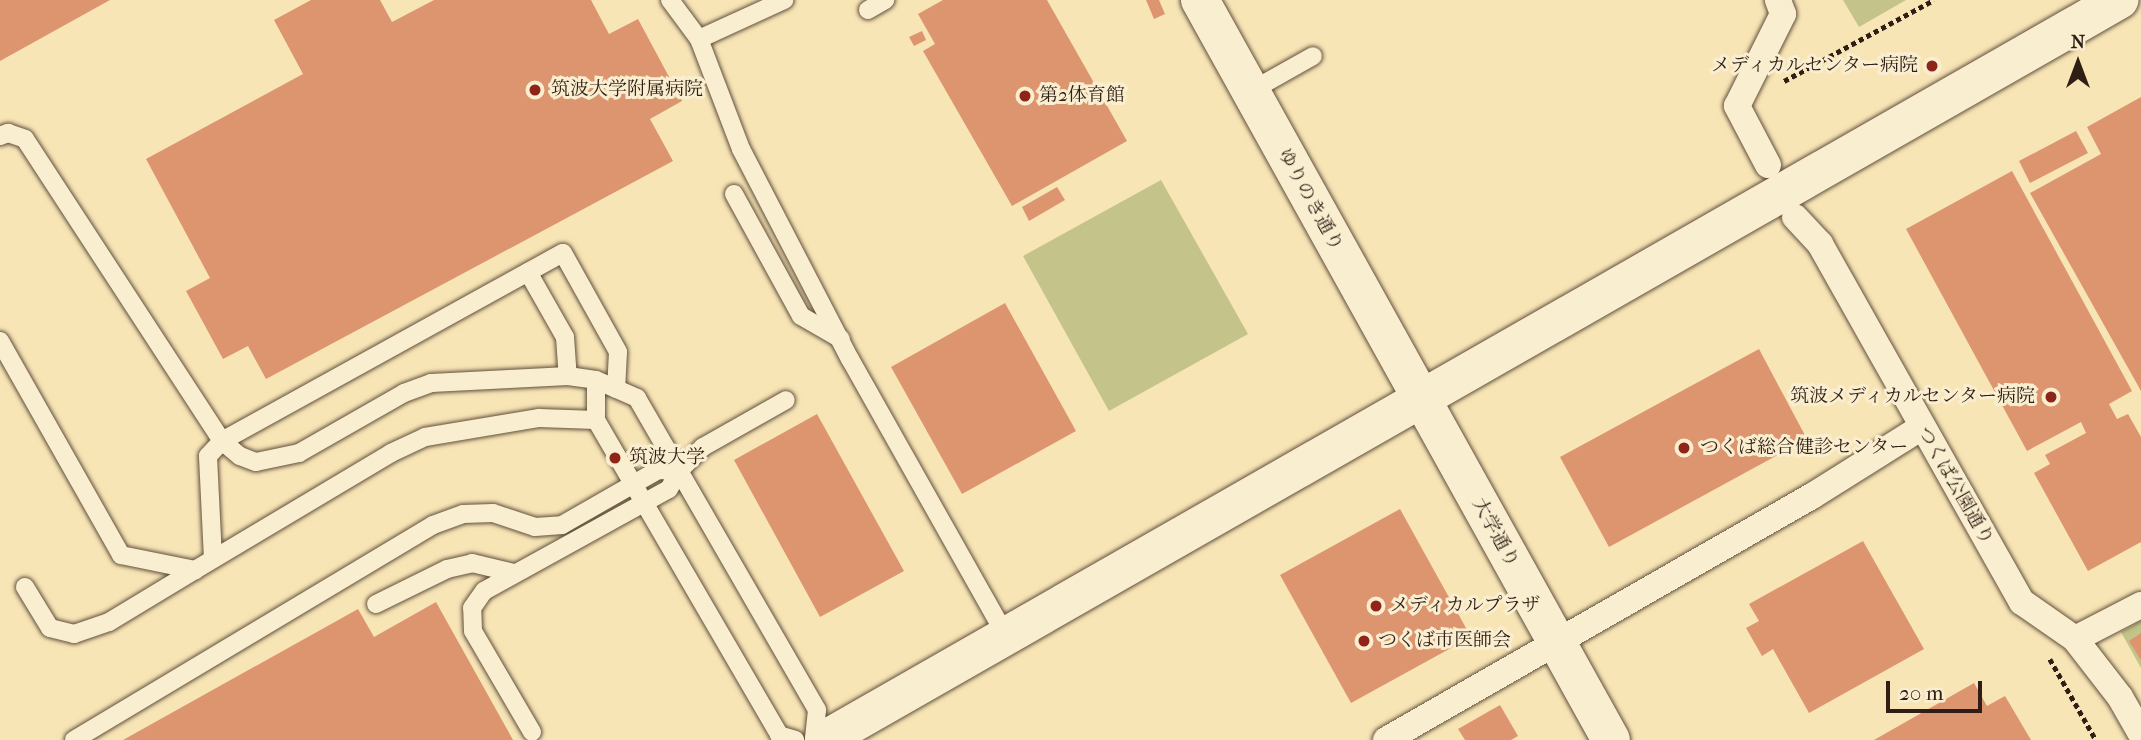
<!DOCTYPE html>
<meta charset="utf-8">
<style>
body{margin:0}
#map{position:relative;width:2141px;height:740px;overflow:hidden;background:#f8e5b6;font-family:"IM FELL French Canon","Noto Serif JP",serif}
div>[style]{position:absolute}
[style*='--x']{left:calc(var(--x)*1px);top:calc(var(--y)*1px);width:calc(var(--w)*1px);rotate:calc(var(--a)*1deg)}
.green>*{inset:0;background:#c3c38a}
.building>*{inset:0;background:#dd9570}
.path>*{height:4.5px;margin-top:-2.25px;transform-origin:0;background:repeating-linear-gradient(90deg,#2f1e15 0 5px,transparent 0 8.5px)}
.roads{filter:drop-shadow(0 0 2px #61503d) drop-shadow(0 0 2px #61503d)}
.service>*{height:18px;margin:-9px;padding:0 9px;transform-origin:9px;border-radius:9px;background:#faeed0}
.pedestrian>*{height:26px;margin:-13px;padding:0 13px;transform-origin:13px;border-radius:13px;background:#faeed0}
.tertiary>*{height:38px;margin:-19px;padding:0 19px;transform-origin:19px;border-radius:19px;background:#faeed0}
.dots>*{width:19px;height:19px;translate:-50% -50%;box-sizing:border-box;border:4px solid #faeed0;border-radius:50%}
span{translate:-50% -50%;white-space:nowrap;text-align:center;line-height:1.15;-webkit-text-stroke:6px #faeed0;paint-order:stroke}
.poi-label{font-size:19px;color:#2f1e15}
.right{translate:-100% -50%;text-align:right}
.left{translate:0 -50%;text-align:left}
.street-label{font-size:19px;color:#2f1e15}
.north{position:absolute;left:2043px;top:28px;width:70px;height:70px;-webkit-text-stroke:5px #faeed0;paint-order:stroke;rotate:0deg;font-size:19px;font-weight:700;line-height:28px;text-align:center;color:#2f1e15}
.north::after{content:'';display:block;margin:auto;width:24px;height:32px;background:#2f1e15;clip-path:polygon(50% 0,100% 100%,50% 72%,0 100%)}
.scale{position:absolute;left:1886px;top:681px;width:96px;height:32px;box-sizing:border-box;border:4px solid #2f1e15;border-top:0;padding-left:9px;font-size:21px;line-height:24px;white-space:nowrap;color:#2f1e15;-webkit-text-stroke:5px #faeed0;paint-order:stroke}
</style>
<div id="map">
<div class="green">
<i style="clip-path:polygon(1843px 0,1906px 0,1859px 27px)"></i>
<i style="clip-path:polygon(1161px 180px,1248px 334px,1109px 411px,1023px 256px)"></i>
<i style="clip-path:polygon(2141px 621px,2141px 668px,2121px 632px)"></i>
</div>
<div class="building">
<i style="clip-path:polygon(0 0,110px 0,0 61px)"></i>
<i style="clip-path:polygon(311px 0,380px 0,392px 22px,434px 0,591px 0,609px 34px,638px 19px,682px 101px,650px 119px,673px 161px,266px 379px,248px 346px,223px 359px,186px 291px,210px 278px,146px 159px,303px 74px,274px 20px)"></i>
<i style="clip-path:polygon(943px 0,1047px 0,1127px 141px,1012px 206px,923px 51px,935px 44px,918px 14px)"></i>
<i style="clip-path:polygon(1146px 0,1159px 0,1165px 14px,1154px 19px)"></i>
<i style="clip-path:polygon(922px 31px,926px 40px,914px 46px,909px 37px)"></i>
<i style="clip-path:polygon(2141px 97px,2141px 391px,2030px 193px,2101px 154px,2087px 127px)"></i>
<i style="clip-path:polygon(2076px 131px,2088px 153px,2030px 183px,2019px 161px)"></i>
<i style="clip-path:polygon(2012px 171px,2132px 391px,2109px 404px,2117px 419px,2128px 414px,2141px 437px,2141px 542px,2088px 571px,2034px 473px,2050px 464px,2045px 455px,2086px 433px,2081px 422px,2027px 451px,1906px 229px)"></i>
<i style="clip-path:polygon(1057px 187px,1065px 200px,1029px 221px,1022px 207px)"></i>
<i style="clip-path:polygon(1005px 303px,1076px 431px,962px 494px,891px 367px)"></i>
<i style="clip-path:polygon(1759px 349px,1807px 439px,1609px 547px,1560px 457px)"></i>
<i style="clip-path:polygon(817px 414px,904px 571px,820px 617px,734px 460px)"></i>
<i style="clip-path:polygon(1400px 509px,1471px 637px,1351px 703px,1280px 575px)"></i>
<i style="clip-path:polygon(1863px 541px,1924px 649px,1809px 713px,1773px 649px,1762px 656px,1746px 628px,1759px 621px,1749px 604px)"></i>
<i style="clip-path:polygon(436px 602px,513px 740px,123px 740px,358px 609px,374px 637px)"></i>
<i style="clip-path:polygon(2141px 633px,2141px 660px,2129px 641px)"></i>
<i style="clip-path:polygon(1974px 683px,1987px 706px,2005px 696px,2031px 740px,1874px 740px)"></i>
<i style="clip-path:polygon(1500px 705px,1518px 736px,1511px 740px,1465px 740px,1458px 729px)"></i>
</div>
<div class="path">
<i style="--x:1784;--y:81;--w:170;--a:-28.4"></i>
<i style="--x:2050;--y:659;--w:93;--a:60.4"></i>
</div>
<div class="roads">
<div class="service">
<i style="--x:670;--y:0;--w:49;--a:53.4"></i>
<i style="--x:699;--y:39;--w:118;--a:69.1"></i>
<i style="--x:741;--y:149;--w:237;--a:62.6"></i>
<i style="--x:850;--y:359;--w:318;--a:60.6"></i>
<i style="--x:868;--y:10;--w:20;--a:-30"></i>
<i style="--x:699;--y:39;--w:94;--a:-24.6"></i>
<i style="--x:1251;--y:91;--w:71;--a:-29.4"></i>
<i style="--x:0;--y:136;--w:9;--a:-21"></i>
<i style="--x:8;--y:133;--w:18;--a:19"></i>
<i style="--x:25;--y:139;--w:361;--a:56.9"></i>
<i style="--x:222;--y:441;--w:23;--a:40"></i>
<i style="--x:240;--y:456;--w:17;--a:21"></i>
<i style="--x:256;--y:462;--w:44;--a:-11.8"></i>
<i style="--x:299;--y:453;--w:121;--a:-29.7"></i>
<i style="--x:404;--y:393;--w:29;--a:-20"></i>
<i style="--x:431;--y:383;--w:137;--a:-2.9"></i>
<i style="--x:568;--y:376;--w:28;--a:8"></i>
<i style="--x:596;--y:380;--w:45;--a:23.7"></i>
<i style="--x:637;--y:398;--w:360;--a:60"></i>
<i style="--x:817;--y:710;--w:30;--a:96"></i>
<i style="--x:734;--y:194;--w:139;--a:61.2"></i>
<i style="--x:801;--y:316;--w:46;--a:29.9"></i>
<i style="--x:528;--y:272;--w:75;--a:60.4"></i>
<i style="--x:565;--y:337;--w:39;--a:86"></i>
<i style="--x:0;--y:341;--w:246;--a:60.5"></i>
<i style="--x:121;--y:555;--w:76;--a:11.5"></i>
<i style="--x:195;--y:570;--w:228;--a:-30.8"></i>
<i style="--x:391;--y:453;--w:38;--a:-25"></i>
<i style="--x:425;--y:437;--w:116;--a:-9.5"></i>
<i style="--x:539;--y:418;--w:57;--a:2"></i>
<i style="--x:596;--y:420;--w:364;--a:59.8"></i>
<i style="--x:779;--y:735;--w:17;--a:17"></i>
<i style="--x:596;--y:380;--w:40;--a:90"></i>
<i style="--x:213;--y:559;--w:103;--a:-92.8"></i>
<i style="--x:208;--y:456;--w:21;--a:-47"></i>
<i style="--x:222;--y:441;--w:389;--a:-28.9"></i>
<i style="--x:563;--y:253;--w:113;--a:60.9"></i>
<i style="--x:618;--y:352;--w:37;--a:93"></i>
<i style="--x:25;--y:587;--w:48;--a:58.6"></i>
<i style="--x:50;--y:628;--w:25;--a:14"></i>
<i style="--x:74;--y:634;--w:37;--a:-19"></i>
<i style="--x:109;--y:622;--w:100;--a:-31.2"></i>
<i style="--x:376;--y:604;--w:79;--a:-26.2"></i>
<i style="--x:447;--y:569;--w:26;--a:-13"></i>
<i style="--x:472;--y:563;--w:43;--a:13.4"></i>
<i style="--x:532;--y:732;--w:117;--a:-120.3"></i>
<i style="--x:473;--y:631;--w:23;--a:-92"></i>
<i style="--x:472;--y:608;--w:21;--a:-55"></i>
<i style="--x:484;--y:591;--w:211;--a:-28.9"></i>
<i style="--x:669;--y:489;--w:21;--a:-61"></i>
<i style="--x:679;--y:471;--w:34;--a:-45"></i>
<i style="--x:703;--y:447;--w:95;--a:-29.5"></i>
<i style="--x:74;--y:740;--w:418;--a:-30.9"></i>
<i style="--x:433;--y:525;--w:32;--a:-20"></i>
<i style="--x:463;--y:514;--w:30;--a:-2"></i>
<i style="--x:493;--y:513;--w:44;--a:18.4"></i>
<i style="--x:535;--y:527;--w:27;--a:-4"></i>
<i style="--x:562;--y:525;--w:111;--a:-29.8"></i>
<i style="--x:658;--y:470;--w:21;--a:3"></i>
</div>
<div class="pedestrian">
<i style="--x:1768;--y:165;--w:67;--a:-117.7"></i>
<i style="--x:1737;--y:106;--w:103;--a:-63.4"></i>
<i style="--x:1783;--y:14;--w:15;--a:-110"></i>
<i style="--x:1795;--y:217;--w:37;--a:47"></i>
<i style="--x:1820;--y:244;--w:411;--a:60.6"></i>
<i style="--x:2022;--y:602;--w:65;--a:34.9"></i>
<i style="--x:2075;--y:639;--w:73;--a:52.2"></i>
<i style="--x:2120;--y:697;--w:43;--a:60.4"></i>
<i style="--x:2075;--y:639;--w:74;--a:-27.3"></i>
<i style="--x:1386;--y:740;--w:491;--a:-29.8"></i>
<i style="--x:1812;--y:496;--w:130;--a:-32.1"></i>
</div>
<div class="tertiary">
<i style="--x:1200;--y:0;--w:846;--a:60.95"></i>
<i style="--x:824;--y:740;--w:1492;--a:-29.74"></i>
</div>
</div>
<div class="dots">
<i style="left:1932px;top:66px;background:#8f2418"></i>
<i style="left:535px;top:90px;background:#8f2418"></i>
<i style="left:1025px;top:96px;background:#8f2418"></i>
<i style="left:2051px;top:397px;background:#8f2418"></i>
<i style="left:1684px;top:448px;background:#8f2418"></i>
<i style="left:615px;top:458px;background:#8f2418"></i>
<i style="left:1376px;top:606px;background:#8f2418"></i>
<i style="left:1364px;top:641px;background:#8f2418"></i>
</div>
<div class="poi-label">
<span class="right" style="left:1918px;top:66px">メディカルセンター病院</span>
<span class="left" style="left:551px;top:90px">筑波大学附属病院</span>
<span class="left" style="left:1039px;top:96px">第2体育館</span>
<span class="right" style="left:2035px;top:397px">筑波メディカルセンター病院</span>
<span class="left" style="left:1700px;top:448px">つくば総合健診センター</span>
<span class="left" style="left:629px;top:458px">筑波大学</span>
<span class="left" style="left:1390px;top:606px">メディカルプラザ</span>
<span class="left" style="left:1378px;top:641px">つくば市医師会</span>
</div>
<div class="street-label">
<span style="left:1310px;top:200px;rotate:61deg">ゆりのき通り</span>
<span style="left:1955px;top:486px;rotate:60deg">つくば公園通り</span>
<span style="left:1495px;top:533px;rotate:61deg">大学通り</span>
</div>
<div class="north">N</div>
<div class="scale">20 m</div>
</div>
